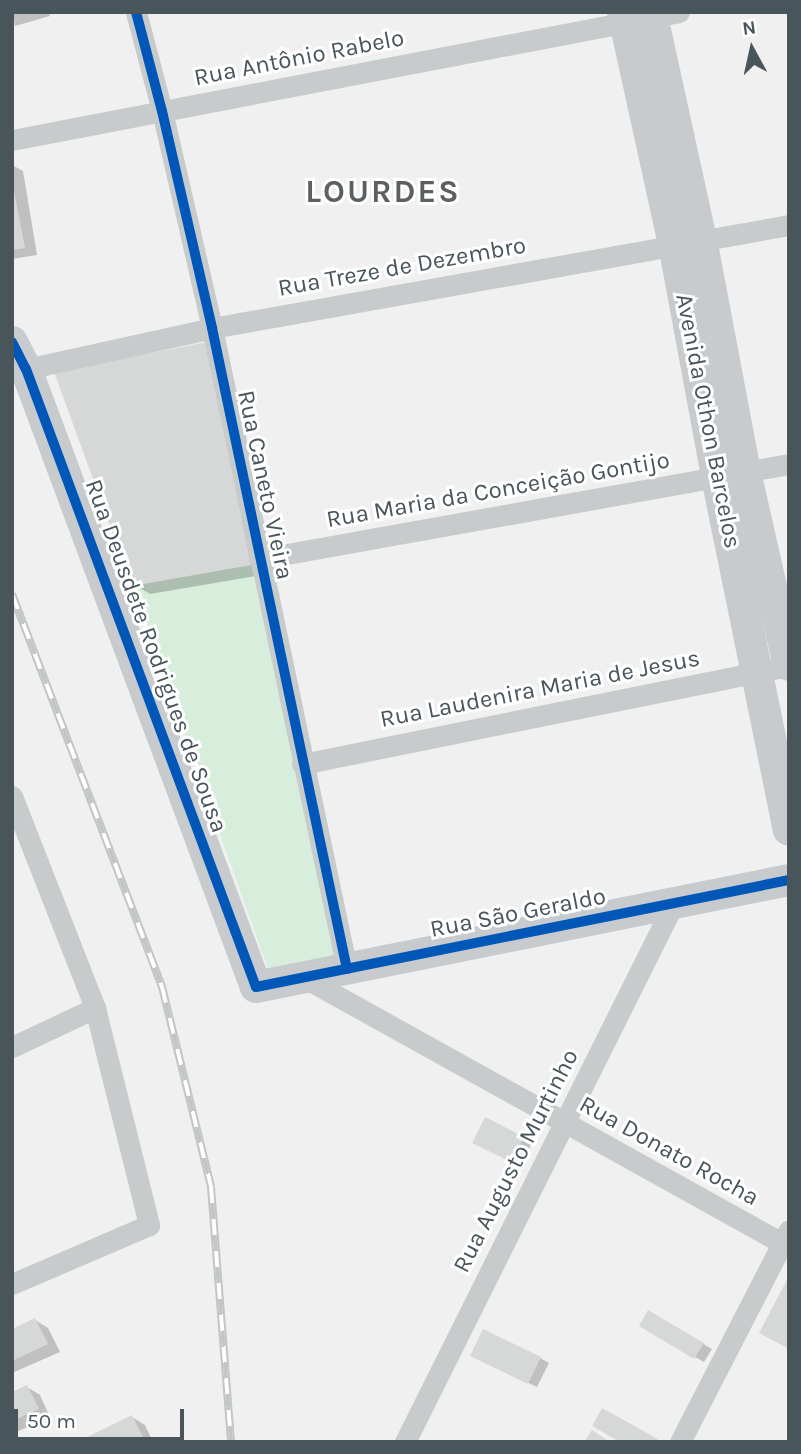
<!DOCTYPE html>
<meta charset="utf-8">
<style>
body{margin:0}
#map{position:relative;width:801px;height:1454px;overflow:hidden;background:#f0f0f0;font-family:Karla,sans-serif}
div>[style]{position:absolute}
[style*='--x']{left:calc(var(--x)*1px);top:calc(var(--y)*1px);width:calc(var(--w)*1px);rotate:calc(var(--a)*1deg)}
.green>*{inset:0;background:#d6eedb}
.shadow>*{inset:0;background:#0003}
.building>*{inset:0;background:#d6d8d8}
.street>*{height:21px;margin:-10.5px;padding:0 10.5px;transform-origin:10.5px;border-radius:10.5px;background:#c7cbcc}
.secondary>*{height:32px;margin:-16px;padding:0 16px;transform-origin:16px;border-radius:16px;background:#c8cbcd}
.rail>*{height:8px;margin-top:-4px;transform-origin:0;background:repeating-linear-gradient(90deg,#fff 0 16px,#c3c6c6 0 32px);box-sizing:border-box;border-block:2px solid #c3c6c6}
.cycleway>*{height:10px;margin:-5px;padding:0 5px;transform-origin:5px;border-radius:5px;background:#0057b8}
span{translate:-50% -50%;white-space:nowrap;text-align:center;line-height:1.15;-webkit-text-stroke:6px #fff;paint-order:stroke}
.street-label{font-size:24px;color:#48555b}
.district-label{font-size:32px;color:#5c6063;font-weight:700;letter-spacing:2px}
.frame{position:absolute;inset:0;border:14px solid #48555b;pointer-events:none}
.north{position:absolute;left:717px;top:14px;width:70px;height:70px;-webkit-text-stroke:5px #fff;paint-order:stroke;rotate:352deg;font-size:19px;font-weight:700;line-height:28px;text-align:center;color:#48555b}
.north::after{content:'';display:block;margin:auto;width:24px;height:32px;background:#48555b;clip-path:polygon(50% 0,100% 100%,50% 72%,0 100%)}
.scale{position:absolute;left:14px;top:1409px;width:170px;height:32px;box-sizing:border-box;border:4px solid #48555b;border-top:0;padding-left:9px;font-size:21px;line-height:24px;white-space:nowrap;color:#48555b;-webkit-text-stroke:5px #fff;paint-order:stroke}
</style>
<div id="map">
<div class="green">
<i style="clip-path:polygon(251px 565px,338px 958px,268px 969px,132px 586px)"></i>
</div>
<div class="shadow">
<i style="clip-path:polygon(12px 12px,49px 12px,50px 16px,15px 26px)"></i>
<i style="clip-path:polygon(12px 165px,23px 171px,37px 255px,12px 259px)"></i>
<i style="clip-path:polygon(207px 344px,267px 574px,150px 594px,133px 584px)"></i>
<i style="clip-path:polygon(485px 1119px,532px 1143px,520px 1166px,482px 1147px)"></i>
<i style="clip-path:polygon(649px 1312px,712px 1349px,704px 1362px,641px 1326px)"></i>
<i style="clip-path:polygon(35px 1320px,48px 1328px,60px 1352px,12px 1373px,12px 1331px)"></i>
<i style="clip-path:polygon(540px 1358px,549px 1363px,537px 1387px,480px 1360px)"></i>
<i style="clip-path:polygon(27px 1387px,40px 1395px,50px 1417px,12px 1434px,12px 1394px)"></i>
<i style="clip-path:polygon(132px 1417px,145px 1425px,153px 1442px,81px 1442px)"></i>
</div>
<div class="building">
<i style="clip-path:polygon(12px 181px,25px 248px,12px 250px)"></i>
<i style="clip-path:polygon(207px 342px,251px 565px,132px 586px,54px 372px)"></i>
<i style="clip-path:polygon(485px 1117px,524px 1137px,511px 1162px,472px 1143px)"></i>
<i style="clip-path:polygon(789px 1276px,789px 1349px,759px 1333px)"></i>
<i style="clip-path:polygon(648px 1310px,704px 1343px,694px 1359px,639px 1326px)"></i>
<i style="clip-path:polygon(35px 1318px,48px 1344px,12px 1361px,12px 1329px)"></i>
<i style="clip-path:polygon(483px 1329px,541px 1357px,528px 1384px,470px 1356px)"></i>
<i style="clip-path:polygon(27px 1385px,39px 1409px,12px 1421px,12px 1392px)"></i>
<i style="clip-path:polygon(602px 1408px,658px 1439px,656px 1442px,620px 1442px,592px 1426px)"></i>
<i style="clip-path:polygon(132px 1415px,145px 1442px,77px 1442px)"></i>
<i style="clip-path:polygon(592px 1430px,610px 1442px,584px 1442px)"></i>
</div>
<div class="street">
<i style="--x:136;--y:12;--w:102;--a:75.3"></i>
<i style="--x:162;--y:111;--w:223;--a:77"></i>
<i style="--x:212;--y:328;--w:655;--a:78.11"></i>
<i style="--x:12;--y:140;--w:679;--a:-10.86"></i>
<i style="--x:26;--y:369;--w:190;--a:-12.4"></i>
<i style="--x:212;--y:328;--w:586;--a:-10.12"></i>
<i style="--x:259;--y:559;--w:538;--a:-10.16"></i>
<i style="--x:302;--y:764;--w:497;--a:-11.4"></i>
<i style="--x:12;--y:796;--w:228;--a:68.6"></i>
<i style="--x:95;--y:1008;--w:224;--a:76"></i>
<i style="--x:149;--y:1225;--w:149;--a:156.7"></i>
<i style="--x:303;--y:977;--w:556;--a:29.05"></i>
<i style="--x:12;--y:1047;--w:92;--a:-25.2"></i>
<i style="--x:405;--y:1442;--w:602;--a:-63.48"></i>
<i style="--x:680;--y:1442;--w:238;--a:-62.8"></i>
</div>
<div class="secondary">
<i style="--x:623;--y:12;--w:238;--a:77.6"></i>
<i style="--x:674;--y:244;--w:237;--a:79.5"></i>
<i style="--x:717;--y:477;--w:360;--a:78.5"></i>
<i style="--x:651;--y:12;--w:232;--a:77.6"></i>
<i style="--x:701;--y:239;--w:237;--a:79.3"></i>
<i style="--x:745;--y:472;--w:198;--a:77.2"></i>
<i style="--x:12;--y:342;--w:30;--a:63"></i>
<i style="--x:26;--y:369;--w:659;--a:69.59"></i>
<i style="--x:256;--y:987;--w:544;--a:-11.35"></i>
</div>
<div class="rail">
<i style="--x:12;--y:594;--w:421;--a:69.1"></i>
<i style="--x:162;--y:987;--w:206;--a:76.2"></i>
<i style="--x:211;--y:1187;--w:256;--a:85.5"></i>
</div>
<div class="cycleway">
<i style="--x:136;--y:12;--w:102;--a:75.3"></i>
<i style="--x:162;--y:111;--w:223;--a:77"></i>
<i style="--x:212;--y:328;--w:655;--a:78.11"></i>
<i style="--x:12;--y:342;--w:30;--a:63"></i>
<i style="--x:26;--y:369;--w:659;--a:69.59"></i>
<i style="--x:256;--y:987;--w:544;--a:-11.35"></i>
</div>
<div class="street-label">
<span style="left:299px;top:58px;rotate:-11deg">Rua Antônio Rabelo</span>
<span style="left:402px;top:267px;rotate:-10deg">Rua Treze de Dezembro</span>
<span style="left:708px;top:421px;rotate:79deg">Avenida Othon Barcelos</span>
<span style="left:265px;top:485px;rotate:78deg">Rua Caneto Vieira</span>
<span style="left:498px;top:490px;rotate:-10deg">Rua Maria da Conceição Gontijo</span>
<span style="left:156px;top:656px;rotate:70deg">Rua Deusdete Rodrigues de Sousa</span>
<span style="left:540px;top:689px;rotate:-11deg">Rua Laudenira Maria de Jesus</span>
<span style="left:518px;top:913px;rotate:-11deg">Rua São Geraldo</span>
<span style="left:669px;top:1151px;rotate:29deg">Rua Donato Rocha</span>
<span style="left:516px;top:1161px;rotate:-63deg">Rua Augusto Murtinho</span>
</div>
<div class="district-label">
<span style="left:383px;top:192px">LOURDES</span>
</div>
<div class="frame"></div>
<div class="north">N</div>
<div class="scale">50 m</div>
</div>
